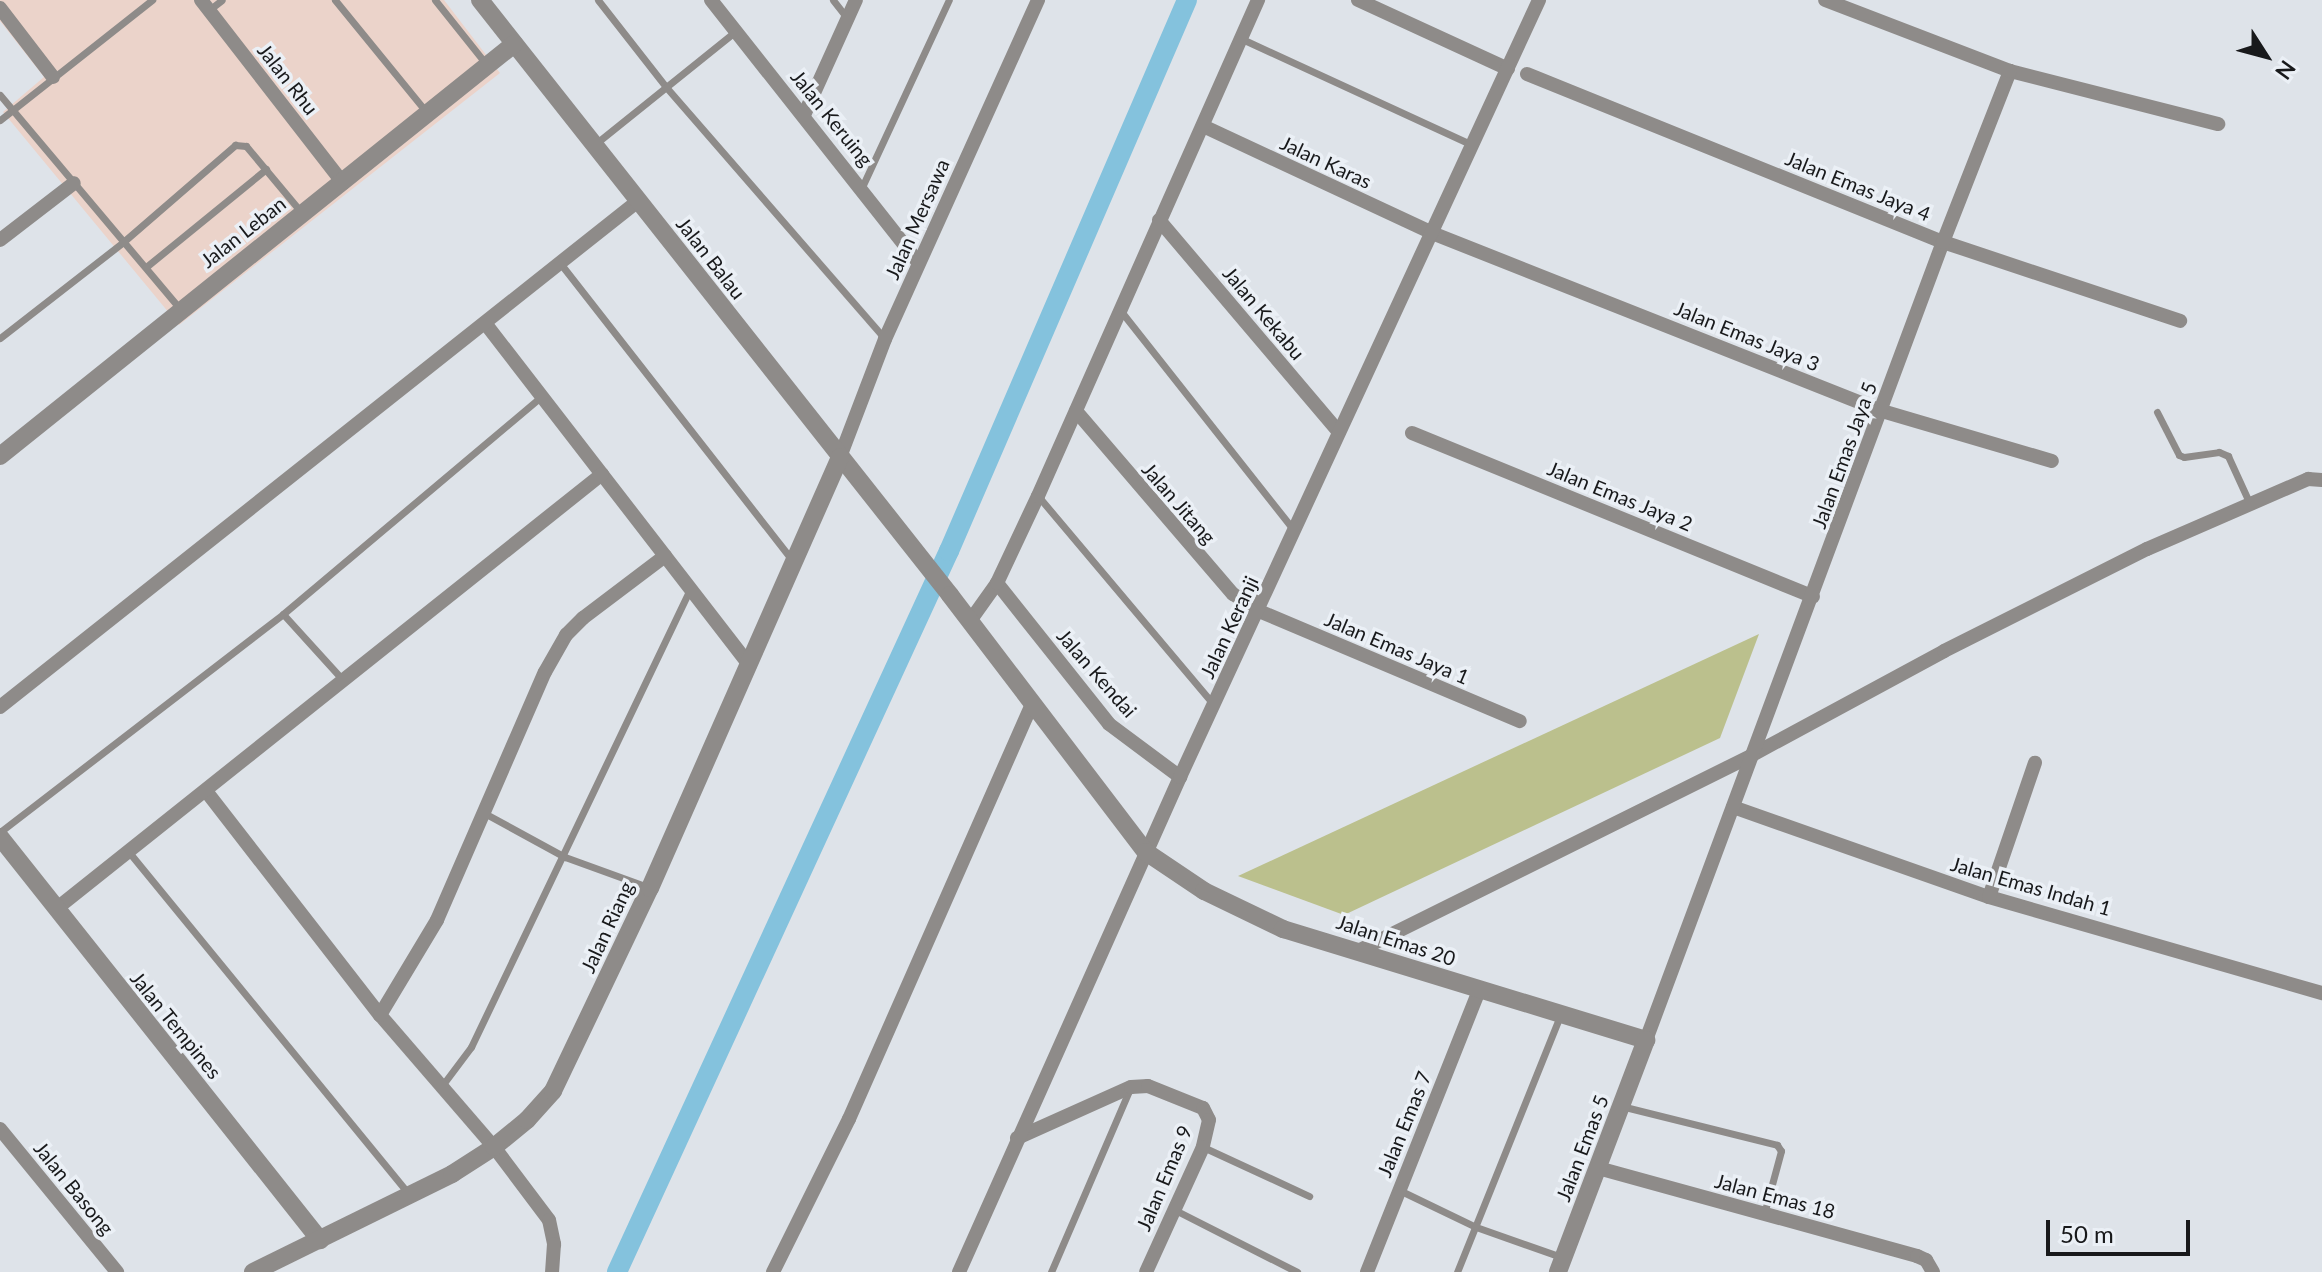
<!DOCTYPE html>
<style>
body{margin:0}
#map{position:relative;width:2322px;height:1272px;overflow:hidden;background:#dee3e9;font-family:Lato,sans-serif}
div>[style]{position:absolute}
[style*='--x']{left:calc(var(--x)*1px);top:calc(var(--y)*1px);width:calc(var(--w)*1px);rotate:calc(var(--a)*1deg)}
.commercial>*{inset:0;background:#ebd3ca}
.green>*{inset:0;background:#bbc08d}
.canal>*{height:20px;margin:-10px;padding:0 10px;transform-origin:10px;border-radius:10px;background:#84c2dd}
.service>*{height:7px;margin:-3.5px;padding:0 3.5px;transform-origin:3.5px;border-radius:3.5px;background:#8e8b89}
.minor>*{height:14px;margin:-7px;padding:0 7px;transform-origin:7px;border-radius:7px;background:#8e8b89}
.tertiary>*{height:18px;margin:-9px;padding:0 9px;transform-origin:9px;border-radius:9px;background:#8e8b89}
span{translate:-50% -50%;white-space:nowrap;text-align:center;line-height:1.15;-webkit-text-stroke:7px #ebf0f6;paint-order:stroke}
.street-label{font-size:20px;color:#18191b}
.north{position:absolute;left:2226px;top:16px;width:80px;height:80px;-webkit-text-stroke:6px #ebf0f6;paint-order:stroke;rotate:126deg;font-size:22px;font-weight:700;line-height:32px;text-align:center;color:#18191b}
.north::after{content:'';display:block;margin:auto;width:28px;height:36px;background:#18191b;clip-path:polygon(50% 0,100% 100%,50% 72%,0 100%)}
.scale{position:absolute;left:2046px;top:1220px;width:144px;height:36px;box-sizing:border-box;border:4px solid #18191b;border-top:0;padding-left:10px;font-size:24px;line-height:28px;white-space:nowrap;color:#18191b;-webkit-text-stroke:6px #ebf0f6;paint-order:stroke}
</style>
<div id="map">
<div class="commercial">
<i style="clip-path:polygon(0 0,444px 0,500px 73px,179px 325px,3px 112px,44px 77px,0 21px)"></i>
</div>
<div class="green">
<i style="clip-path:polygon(1759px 634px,1720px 738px,1344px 915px,1238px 876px)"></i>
</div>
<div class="canal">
<i style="--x:617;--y:1272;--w:794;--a:-65.28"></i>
<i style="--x:949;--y:551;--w:600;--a:-66.64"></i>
</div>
<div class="service">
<i style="--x:335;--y:0;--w:146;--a:50.8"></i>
<i style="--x:435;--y:0;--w:82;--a:51.4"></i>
<i style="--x:598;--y:0;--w:110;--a:52"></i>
<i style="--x:666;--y:87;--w:334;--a:49"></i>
<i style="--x:833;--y:0;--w:23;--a:52"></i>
<i style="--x:209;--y:10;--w:16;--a:-38"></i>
<i style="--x:1242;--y:39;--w:253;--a:24.7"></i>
<i style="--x:0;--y:95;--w:281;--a:49.9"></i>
<i style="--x:0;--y:120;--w:194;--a:-38.3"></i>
<i style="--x:594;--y:145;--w:182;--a:-38.8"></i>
<i style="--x:862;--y:187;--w:206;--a:-65.1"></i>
<i style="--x:560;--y:263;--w:375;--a:52"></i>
<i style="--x:146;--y:267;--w:155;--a:-39.2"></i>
<i style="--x:1120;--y:310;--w:280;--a:51.7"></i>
<i style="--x:0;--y:338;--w:155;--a:-37.9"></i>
<i style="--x:122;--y:243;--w:150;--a:-40.9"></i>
<i style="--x:235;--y:145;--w:11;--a:5"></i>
<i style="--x:246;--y:146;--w:86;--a:50.2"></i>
<i style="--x:2157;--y:412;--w:48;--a:62.9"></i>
<i style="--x:2179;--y:455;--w:5;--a:22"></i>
<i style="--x:2184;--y:457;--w:35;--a:-8"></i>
<i style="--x:2219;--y:452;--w:10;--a:24"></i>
<i style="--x:2228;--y:456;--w:53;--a:65.4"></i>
<i style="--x:1038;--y:496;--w:272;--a:49.9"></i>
<i style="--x:283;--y:614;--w:88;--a:47.8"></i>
<i style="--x:486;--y:814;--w:90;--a:28.6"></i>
<i style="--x:565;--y:857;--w:88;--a:19.9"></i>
<i style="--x:0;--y:832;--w:357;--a:-37.6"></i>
<i style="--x:283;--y:614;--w:339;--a:-40.1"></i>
<i style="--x:128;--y:851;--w:443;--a:50.7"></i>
<i style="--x:441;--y:1087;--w:50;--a:-53.1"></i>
<i style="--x:471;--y:1047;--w:508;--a:-64.44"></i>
<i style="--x:1621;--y:1106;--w:161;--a:14"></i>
<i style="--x:1777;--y:1145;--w:7;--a:56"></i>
<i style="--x:1781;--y:1151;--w:65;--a:105.1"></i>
<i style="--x:1203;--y:1147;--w:117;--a:24.8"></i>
<i style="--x:1399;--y:1190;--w:85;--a:25.7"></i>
<i style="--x:1476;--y:1227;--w:90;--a:19.4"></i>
<i style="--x:1175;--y:1210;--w:137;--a:26.9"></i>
<i style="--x:1051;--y:1272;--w:199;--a:-66.7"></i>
<i style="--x:1457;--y:1272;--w:276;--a:-68.1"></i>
</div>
<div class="minor">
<i style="--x:201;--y:0;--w:232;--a:52.2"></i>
<i style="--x:711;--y:0;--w:335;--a:51.7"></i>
<i style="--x:1358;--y:0;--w:165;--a:24.7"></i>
<i style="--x:0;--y:8;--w:87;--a:52.5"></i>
<i style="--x:2010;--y:71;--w:215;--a:14.3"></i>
<i style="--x:1527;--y:74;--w:449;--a:22"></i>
<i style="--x:1943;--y:242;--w:250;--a:18.4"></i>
<i style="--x:804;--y:115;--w:126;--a:-65.7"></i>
<i style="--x:1203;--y:126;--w:253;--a:25"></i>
<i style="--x:1432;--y:233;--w:484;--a:21.6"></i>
<i style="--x:1882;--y:411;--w:177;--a:16.4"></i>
<i style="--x:1159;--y:220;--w:278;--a:49.7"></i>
<i style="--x:0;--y:240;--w:93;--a:-37.6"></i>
<i style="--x:485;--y:323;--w:433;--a:52.3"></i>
<i style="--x:1076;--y:411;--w:241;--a:49.4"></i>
<i style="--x:1233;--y:594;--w:31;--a:33"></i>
<i style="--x:1259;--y:611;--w:283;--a:22.9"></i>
<i style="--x:1412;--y:433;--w:433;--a:22.2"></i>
<i style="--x:840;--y:457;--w:126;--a:-69.1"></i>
<i style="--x:885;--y:339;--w:372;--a:-65.7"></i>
<i style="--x:997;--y:583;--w:180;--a:51.5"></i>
<i style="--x:1109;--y:724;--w:89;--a:36.7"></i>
<i style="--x:970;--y:621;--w:47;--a:-54.6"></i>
<i style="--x:997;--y:583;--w:96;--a:-64.8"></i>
<i style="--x:1038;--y:496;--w:543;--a:-66.08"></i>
<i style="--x:0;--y:707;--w:814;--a:-38.42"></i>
<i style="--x:206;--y:791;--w:284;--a:52.2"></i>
<i style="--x:380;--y:1015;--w:174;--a:49.2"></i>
<i style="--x:494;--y:1147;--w:91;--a:53"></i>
<i style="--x:549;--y:1220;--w:25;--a:78"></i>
<i style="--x:554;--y:1244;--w:28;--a:94"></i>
<i style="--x:1733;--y:807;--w:271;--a:19.4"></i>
<i style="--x:1989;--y:897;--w:347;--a:16.1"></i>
<i style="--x:1989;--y:897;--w:142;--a:-71.1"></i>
<i style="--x:56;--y:909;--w:698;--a:-38.54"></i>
<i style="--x:1360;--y:950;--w:438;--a:-26.4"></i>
<i style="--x:1752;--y:755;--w:218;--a:-28.4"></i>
<i style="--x:1944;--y:651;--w:227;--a:-26.7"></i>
<i style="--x:2147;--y:549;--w:176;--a:-23.5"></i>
<i style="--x:2308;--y:479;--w:14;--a:4"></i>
<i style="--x:380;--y:1015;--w:111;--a:-59"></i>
<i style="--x:437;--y:920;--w:270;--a:-66.5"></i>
<i style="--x:545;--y:672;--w:43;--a:-60.4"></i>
<i style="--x:566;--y:635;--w:24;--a:-45"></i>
<i style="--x:583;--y:618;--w:103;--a:-37.1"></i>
<i style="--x:1646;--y:1040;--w:851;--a:-69.59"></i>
<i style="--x:1943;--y:242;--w:184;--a:-68.6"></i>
<i style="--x:2010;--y:71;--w:198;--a:-159"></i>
<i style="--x:0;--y:1129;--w:185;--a:50.7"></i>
<i style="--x:1017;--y:1138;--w:125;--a:-24.1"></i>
<i style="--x:1131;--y:1087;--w:17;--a:-3"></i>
<i style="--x:1148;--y:1086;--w:59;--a:21.8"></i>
<i style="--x:1203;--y:1108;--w:13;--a:63"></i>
<i style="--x:1209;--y:1120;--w:28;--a:103"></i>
<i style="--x:1203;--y:1147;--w:137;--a:114.5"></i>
<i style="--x:1598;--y:1168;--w:331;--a:15.4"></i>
<i style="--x:1917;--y:1256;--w:10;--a:24"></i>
<i style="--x:1926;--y:1260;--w:14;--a:60"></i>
<i style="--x:773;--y:1272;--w:171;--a:-63.6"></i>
<i style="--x:849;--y:1119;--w:456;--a:-66.2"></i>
<i style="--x:959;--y:1272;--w:542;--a:-65.94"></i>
<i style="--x:1180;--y:777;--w:856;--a:-65.2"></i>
<i style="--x:1367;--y:1272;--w:302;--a:-68.3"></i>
</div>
<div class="tertiary">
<i style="--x:480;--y:0;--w:758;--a:51.69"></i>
<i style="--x:950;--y:595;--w:323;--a:52.7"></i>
<i style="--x:1146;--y:852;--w:70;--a:33.9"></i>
<i style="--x:1204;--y:891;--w:88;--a:25.7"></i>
<i style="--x:1283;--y:929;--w:380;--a:17"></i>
<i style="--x:1646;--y:1040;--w:248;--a:110.8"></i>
<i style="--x:0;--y:456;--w:659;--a:-38.71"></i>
<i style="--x:0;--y:837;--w:515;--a:51.55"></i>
<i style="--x:253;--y:1272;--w:222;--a:-26.2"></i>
<i style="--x:452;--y:1174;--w:50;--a:-32.7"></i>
<i style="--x:494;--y:1147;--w:43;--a:-39.3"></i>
<i style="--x:527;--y:1120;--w:39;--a:-48"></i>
<i style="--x:553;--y:1091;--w:225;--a:-64.5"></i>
<i style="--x:650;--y:888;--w:471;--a:-66.2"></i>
</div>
<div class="street-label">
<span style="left:288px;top:79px;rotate:52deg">Jalan Rhu</span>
<span style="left:832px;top:118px;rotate:51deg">Jalan Keruing</span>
<span style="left:1326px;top:162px;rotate:25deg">Jalan Karas</span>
<span style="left:1858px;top:186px;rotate:22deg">Jalan Emas Jaya 4</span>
<span style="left:917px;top:219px;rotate:-66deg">Jalan Mersawa</span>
<span style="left:243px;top:232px;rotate:-38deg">Jalan Leban</span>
<span style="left:711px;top:258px;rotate:52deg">Jalan Balau</span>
<span style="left:1264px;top:313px;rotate:50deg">Jalan Kekabu</span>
<span style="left:1747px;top:336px;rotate:22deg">Jalan Emas Jaya 3</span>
<span style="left:1844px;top:455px;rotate:-70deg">Jalan Emas Jaya 5</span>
<span style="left:1620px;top:496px;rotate:22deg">Jalan Emas Jaya 2</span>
<span style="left:1179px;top:503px;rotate:49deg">Jalan Jitang</span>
<span style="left:1229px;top:627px;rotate:-65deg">Jalan Keranji</span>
<span style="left:1397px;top:648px;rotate:23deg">Jalan Emas Jaya 1</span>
<span style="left:1097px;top:673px;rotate:49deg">Jalan Kendai</span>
<span style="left:2031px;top:886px;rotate:16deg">Jalan Emas Indah 1</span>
<span style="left:607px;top:927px;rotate:-65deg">Jalan Riang</span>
<span style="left:1396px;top:940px;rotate:18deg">Jalan Emas 20</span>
<span style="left:176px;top:1025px;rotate:51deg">Jalan Tempines</span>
<span style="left:1404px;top:1124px;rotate:-68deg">Jalan Emas 7</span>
<span style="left:1582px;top:1148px;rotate:-69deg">Jalan Emas 5</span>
<span style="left:1164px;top:1178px;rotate:-67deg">Jalan Emas 9</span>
<span style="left:74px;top:1188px;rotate:51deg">Jalan Basong</span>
<span style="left:1775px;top:1196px;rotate:15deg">Jalan Emas 18</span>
</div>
<div class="north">N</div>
<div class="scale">50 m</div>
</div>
